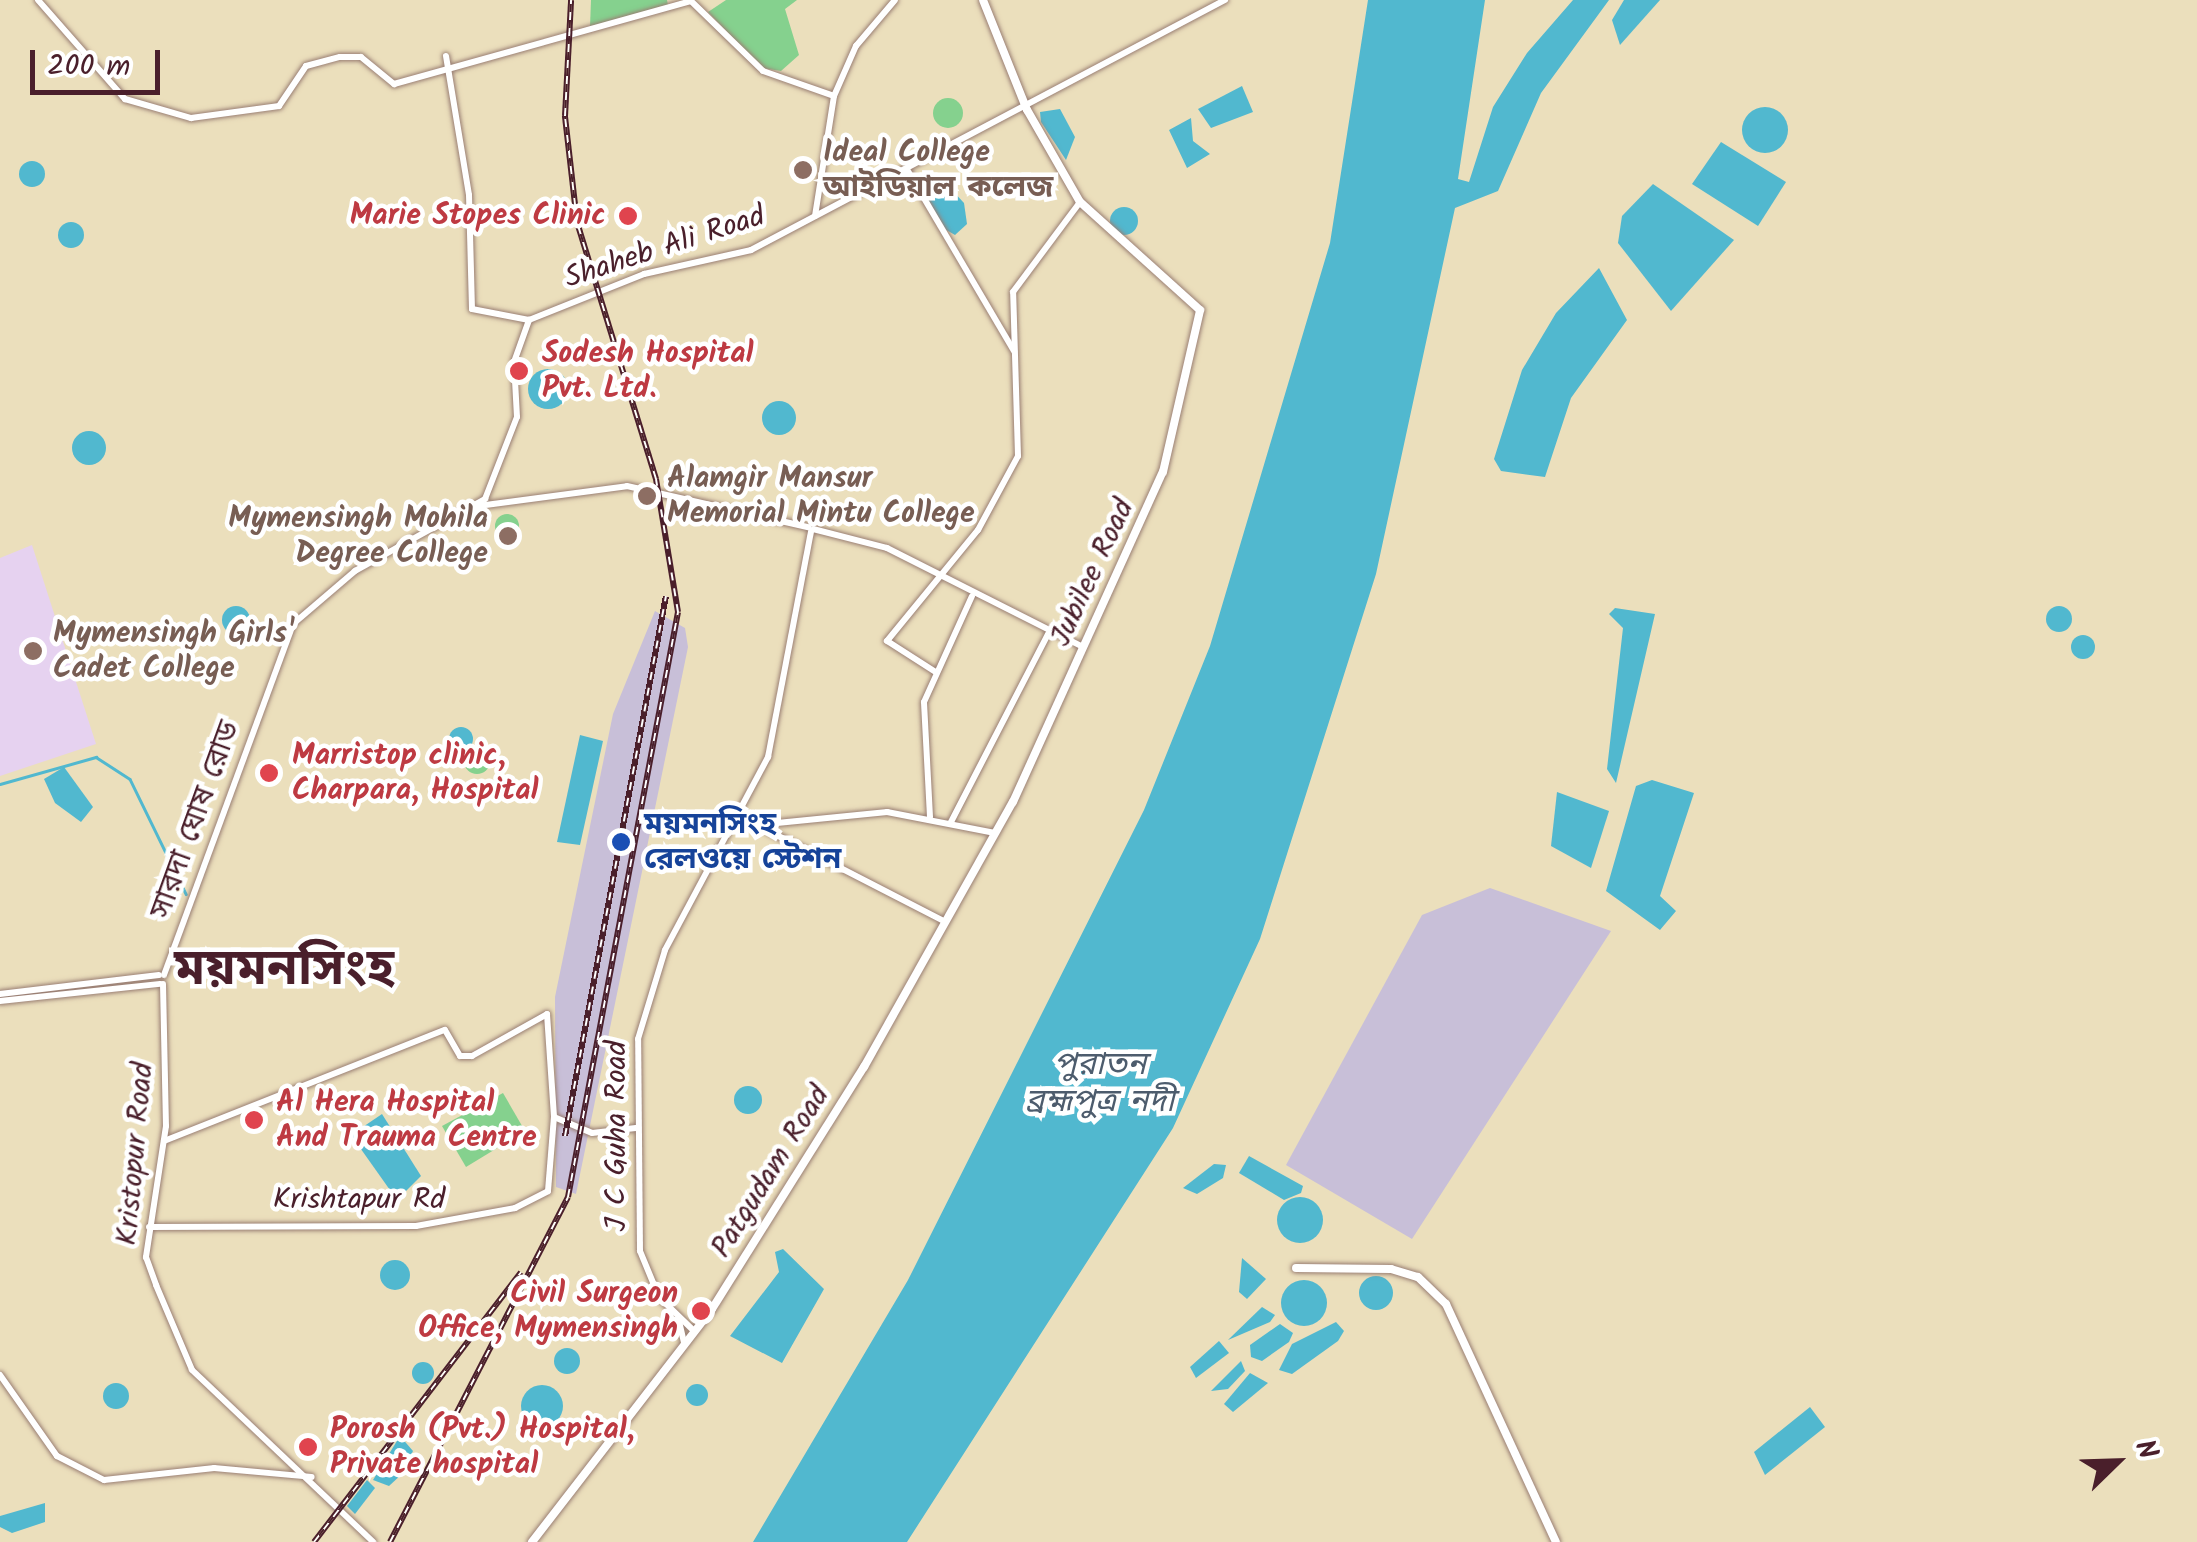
<!DOCTYPE html>
<meta charset="utf-8">
<style>
body{margin:0}
#map{position:relative;width:2197px;height:1542px;overflow:hidden;background:#ebdfbc;font-family:Kalam,"Noto Sans Bengali",sans-serif}
div>[style]{position:absolute}
[style*='--x']{left:calc(var(--x)*1px);top:calc(var(--y)*1px);width:calc(var(--w)*1px);rotate:calc(var(--a)*1deg)}
.built>*{inset:0;background:#e6d2f0}
.industrial>*{inset:0;background:#c8bfd8}
.green>*{inset:0;background:#85d18e}
.round{border-radius:50%}
.water>*{inset:0;background:#51b8cf}
.stream>*{height:2.5px;margin:-1.25px;padding:0 1.25px;transform-origin:1.25px;border-radius:1.25px;background:#51b8cf}
.roads{filter:drop-shadow(0 0 2px #9a7f74) drop-shadow(0 0 2px #9a7f74)}
.secondary>*{height:6px;margin:-3px;padding:0 3px;transform-origin:3px;border-radius:3px;background:#fff}
.primary>*{height:8px;margin:-4px;padding:0 4px;transform-origin:4px;border-radius:4px;background:#fff}
.rail>*{height:6px;margin-top:-3px;transform-origin:0;background:repeating-linear-gradient(90deg,#fff 0 8px,#4a1f2b 0 16px);box-sizing:border-box;border-block:2px solid #4a1f2b}
.dots>*{width:28px;height:28px;translate:-50% -50%;box-sizing:border-box;border:5px solid #fff;border-radius:50%}
span{translate:-50% -50%;white-space:nowrap;text-align:center;line-height:1.15;-webkit-text-stroke:9px #fff;paint-order:stroke}
.education-label{font-size:30px;color:#785e54;font-weight:700}
.left{translate:0 -50%;text-align:left}
.right{translate:-100% -50%;text-align:right}
.health-label{font-size:30px;color:#be3a42;font-weight:700}
.street-label{font-size:30px;color:#4a1f2b}
.transit-label{font-size:30px;color:#164399;font-weight:700}
.water-label{font-size:32px;color:#4d5c6d;font-style:italic}
.town-label{font-size:50px;color:#4a1f2b;font-weight:700}
.north{position:absolute;left:2067px;top:1412px;width:100px;height:100px;-webkit-text-stroke:8px #fff;paint-order:stroke;rotate:67deg;font-size:28px;font-weight:700;line-height:40px;text-align:center;color:#4a1f2b}
.north::after{content:'';display:block;margin:auto;width:35px;height:45px;background:#4a1f2b;clip-path:polygon(50% 0,100% 100%,50% 72%,0 100%)}
.scale{position:absolute;left:30px;top:50px;width:130px;height:45px;box-sizing:border-box;border:5px solid #4a1f2b;border-top:0;padding-left:12px;font-size:30px;line-height:35px;white-space:nowrap;color:#4a1f2b;-webkit-text-stroke:8px #fff;paint-order:stroke}
</style>
<div id="map">
<div class="built">
<i style="clip-path:polygon(32px 545px,96px 744px,0 776px,0 558px)"></i>
</div>
<div class="industrial">
<i style="clip-path:polygon(655px 611px,685px 628px,688px 647px,576px 1194px,556px 1187px,555px 997px,613px 714px)"></i>
<i style="clip-path:polygon(1490px 888px,1611px 931px,1412px 1239px,1286px 1165px,1422px 915px)"></i>
</div>
<div class="green">
<i style="clip-path:polygon(591px 0,667px 0,668px 5px,590px 27px)"></i>
<i style="clip-path:polygon(726px 0,797px 0,785px 9px,799px 55px,781px 71px,762px 68px,708px 12px)"></i>
<i class="round" style="left:933px;top:98px;width:30px;height:30px"></i>
<i class="round" style="left:495px;top:514px;width:24px;height:24px"></i>
<i class="round" style="left:464px;top:748px;width:26px;height:26px"></i>
<i style="clip-path:polygon(503px 1093px,525px 1131px,466px 1167px,442px 1126px)"></i>
</div>
<div class="water">
<i style="clip-path:polygon(1368px 0,1485px 0,1458px 179px,1469px 182px,1493px 107px,1527px 53px,1573px 0,1609px 0,1541px 93px,1498px 191px,1455px 208px,1376px 574px,1260px 939px,1173px 1128px,907px 1542px,753px 1542px,908px 1280px,1144px 810px,1210px 646px,1330px 243px)"></i>
<i style="clip-path:polygon(1624px 0,1660px 0,1620px 45px,1612px 20px)"></i>
<i style="clip-path:polygon(1242px 86px,1253px 112px,1211px 128px,1198px 109px)"></i>
<i class="round" style="left:1742px;top:107px;width:46px;height:46px"></i>
<i style="clip-path:polygon(1060px 109px,1075px 137px,1066px 160px,1041px 122px,1040px 112px)"></i>
<i style="clip-path:polygon(1191px 118px,1193px 141px,1210px 154px,1187px 168px,1169px 130px)"></i>
<i style="clip-path:polygon(1721px 142px,1786px 182px,1758px 226px,1692px 184px)"></i>
<i class="round" style="left:19px;top:161px;width:26px;height:26px"></i>
<i style="clip-path:polygon(938px 175px,964px 203px,967px 224px,955px 235px,936px 224px,926px 197px)"></i>
<i style="clip-path:polygon(1653px 184px,1734px 240px,1671px 311px,1618px 243px,1622px 216px)"></i>
<i class="round" style="left:1110px;top:207px;width:28px;height:28px"></i>
<i class="round" style="left:58px;top:222px;width:26px;height:26px"></i>
<i style="clip-path:polygon(1599px 268px,1627px 320px,1571px 398px,1545px 477px,1501px 471px,1494px 459px,1522px 370px,1556px 313px)"></i>
<i class="round" style="left:528px;top:369px;width:40px;height:40px"></i>
<i class="round" style="left:762px;top:401px;width:34px;height:34px"></i>
<i class="round" style="left:72px;top:431px;width:34px;height:34px"></i>
<i class="round" style="left:2046px;top:606px;width:26px;height:26px"></i>
<i class="round" style="left:222px;top:606px;width:28px;height:28px"></i>
<i style="clip-path:polygon(1615px 608px,1655px 614px,1616px 783px,1607px 769px,1623px 628px,1609px 614px)"></i>
<i class="round" style="left:2071px;top:635px;width:24px;height:24px"></i>
<i class="round" style="left:449px;top:727px;width:24px;height:24px"></i>
<i style="clip-path:polygon(580px 735px,603px 741px,580px 845px,557px 842px)"></i>
<i style="clip-path:polygon(64px 767px,93px 807px,81px 822px,55px 803px,44px 779px)"></i>
<i style="clip-path:polygon(1652px 780px,1694px 793px,1660px 896px,1676px 911px,1660px 930px,1606px 891px,1636px 786px)"></i>
<i style="clip-path:polygon(1557px 792px,1609px 811px,1591px 868px,1551px 846px)"></i>
<i class="round" style="left:734px;top:1086px;width:28px;height:28px"></i>
<i style="clip-path:polygon(382px 1114px,421px 1176px,397px 1200px,351px 1135px)"></i>
<i style="clip-path:polygon(1249px 1156px,1303px 1186px,1301px 1193px,1284px 1200px,1239px 1173px)"></i>
<i style="clip-path:polygon(1214px 1164px,1226px 1165px,1223px 1178px,1197px 1194px,1183px 1188px)"></i>
<i class="round" style="left:1277px;top:1197px;width:46px;height:46px"></i>
<i style="clip-path:polygon(783px 1249px,824px 1289px,782px 1363px,730px 1336px,779px 1272px,775px 1252px)"></i>
<i style="clip-path:polygon(1242px 1258px,1266px 1279px,1247px 1299px,1239px 1292px)"></i>
<i class="round" style="left:380px;top:1260px;width:30px;height:30px"></i>
<i class="round" style="left:1359px;top:1276px;width:34px;height:34px"></i>
<i class="round" style="left:1281px;top:1280px;width:46px;height:46px"></i>
<i style="clip-path:polygon(1262px 1307px,1275px 1315px,1270px 1322px,1228px 1340px)"></i>
<i style="clip-path:polygon(1336px 1322px,1344px 1331px,1338px 1341px,1292px 1374px,1279px 1370px,1292px 1344px)"></i>
<i style="clip-path:polygon(1280px 1324px,1293px 1333px,1289px 1342px,1262px 1361px,1251px 1357px,1250px 1345px)"></i>
<i style="clip-path:polygon(1219px 1341px,1229px 1353px,1196px 1378px,1190px 1367px)"></i>
<i class="round" style="left:554px;top:1348px;width:26px;height:26px"></i>
<i style="clip-path:polygon(1241px 1361px,1245px 1371px,1228px 1389px,1211px 1391px)"></i>
<i class="round" style="left:412px;top:1362px;width:22px;height:22px"></i>
<i style="clip-path:polygon(1250px 1373px,1268px 1383px,1233px 1412px,1224px 1404px)"></i>
<i class="round" style="left:103px;top:1383px;width:26px;height:26px"></i>
<i class="round" style="left:686px;top:1384px;width:22px;height:22px"></i>
<i class="round" style="left:521px;top:1385px;width:42px;height:42px"></i>
<i style="clip-path:polygon(1810px 1407px,1825px 1427px,1765px 1475px,1754px 1452px)"></i>
<i style="clip-path:polygon(400px 1436px,413px 1451px,402px 1474px,389px 1486px,373px 1480px)"></i>
<i style="clip-path:polygon(367px 1480px,375px 1488px,355px 1514px,347px 1506px)"></i>
<i style="clip-path:polygon(45px 1503px,45px 1522px,12px 1533px,0 1527px,0 1516px)"></i>
</div>
<div class="stream">
<i style="--x:0;--y:784;--w:100;--a:-15.7"></i>
<i style="--x:96;--y:757;--w:40;--a:32.9"></i>
<i style="--x:130;--y:779;--w:128;--a:64"></i>
</div>
<div class="roads">
<div class="secondary">
<i style="--x:38;--y:0;--w:132;--a:48.7"></i>
<i style="--x:125;--y:99;--w:69;--a:16.1"></i>
<i style="--x:191;--y:118;--w:89;--a:-7.8"></i>
<i style="--x:279;--y:106;--w:48;--a:-56"></i>
<i style="--x:306;--y:66;--w:35;--a:-15"></i>
<i style="--x:340;--y:57;--w:21;--a:0"></i>
<i style="--x:361;--y:57;--w:43;--a:39.3"></i>
<i style="--x:394;--y:84;--w:308;--a:-15.6"></i>
<i style="--x:691;--y:1;--w:100;--a:44.2"></i>
<i style="--x:763;--y:71;--w:75;--a:19.4"></i>
<i style="--x:446;--y:56;--w:141;--a:80.6"></i>
<i style="--x:469;--y:195;--w:114;--a:88.5"></i>
<i style="--x:472;--y:309;--w:58;--a:10.9"></i>
<i style="--x:908;--y:171;--w:209;--a:59.5"></i>
<i style="--x:815;--y:216;--w:121;--a:-81"></i>
<i style="--x:834;--y:96;--w:55;--a:-66.3"></i>
<i style="--x:856;--y:46;--w:60;--a:-49.7"></i>
<i style="--x:529;--y:320;--w:124;--a:-21.8"></i>
<i style="--x:644;--y:274;--w:110;--a:-12.6"></i>
<i style="--x:751;--y:250;--w:536;--a:-27.81"></i>
<i style="--x:478;--y:506;--w:150;--a:-7.6"></i>
<i style="--x:627;--y:486;--w:186;--a:12.8"></i>
<i style="--x:813;--y:529;--w:76;--a:14.4"></i>
<i style="--x:887;--y:548;--w:220;--a:26.8"></i>
<i style="--x:934;--y:671;--w:56;--a:-147.4"></i>
<i style="--x:887;--y:641;--w:144;--a:-50.7"></i>
<i style="--x:978;--y:530;--w:84;--a:-61.6"></i>
<i style="--x:1018;--y:456;--w:164;--a:-91.7"></i>
<i style="--x:1013;--y:292;--w:112;--a:-53.3"></i>
<i style="--x:930;--y:817;--w:115;--a:-93"></i>
<i style="--x:924;--y:702;--w:116;--a:-65.6"></i>
<i style="--x:951;--y:822;--w:212;--a:-62.7"></i>
<i style="--x:681;--y:823;--w:21;--a:169"></i>
<i style="--x:660;--y:827;--w:9;--a:-69"></i>
<i style="--x:663;--y:819;--w:94;--a:3.7"></i>
<i style="--x:757;--y:825;--w:208;--a:27.2"></i>
<i style="--x:757;--y:825;--w:131;--a:-5.7"></i>
<i style="--x:887;--y:812;--w:110;--a:11"></i>
<i style="--x:164;--y:975;--w:374;--a:-69.8"></i>
<i style="--x:293;--y:624;--w:82;--a:-40.5"></i>
<i style="--x:355;--y:571;--w:149;--a:-29"></i>
<i style="--x:485;--y:499;--w:88;--a:-68.7"></i>
<i style="--x:517;--y:417;--w:55;--a:-93.1"></i>
<i style="--x:514;--y:362;--w:45;--a:-70.3"></i>
<i style="--x:163;--y:984;--w:142;--a:88.8"></i>
<i style="--x:166;--y:1126;--w:133;--a:98.7"></i>
<i style="--x:146;--y:1257;--w:30;--a:70"></i>
<i style="--x:156;--y:1285;--w:92;--a:67"></i>
<i style="--x:192;--y:1370;--w:250;--a:43.5"></i>
<i style="--x:0;--y:994;--w:160;--a:-6.8"></i>
<i style="--x:0;--y:1001;--w:161;--a:-6.1"></i>
<i style="--x:164;--y:1141;--w:302;--a:-21.6"></i>
<i style="--x:445;--y:1030;--w:30;--a:60"></i>
<i style="--x:460;--y:1056;--w:12;--a:0"></i>
<i style="--x:472;--y:1056;--w:86;--a:-29.2"></i>
<i style="--x:547;--y:1014;--w:103;--a:86.1"></i>
<i style="--x:554;--y:1117;--w:41;--a:22.8"></i>
<i style="--x:592;--y:1133;--w:44;--a:-6.5"></i>
<i style="--x:149;--y:1227;--w:267;--a:-0.2"></i>
<i style="--x:416;--y:1226;--w:101;--a:-10.3"></i>
<i style="--x:515;--y:1208;--w:37;--a:-27"></i>
<i style="--x:548;--y:1191;--w:74;--a:-85.4"></i>
<i style="--x:679;--y:1321;--w:23;--a:77"></i>
<i style="--x:694;--y:1331;--w:49;--a:-135.8"></i>
<i style="--x:659;--y:1297;--w:50;--a:-112.4"></i>
<i style="--x:640;--y:1251;--w:212;--a:-90.5"></i>
<i style="--x:638;--y:1039;--w:93;--a:-73.1"></i>
<i style="--x:665;--y:950;--w:219;--a:-61.9"></i>
<i style="--x:768;--y:757;--w:230;--a:-79.2"></i>
<i style="--x:0;--y:1375;--w:99;--a:54.9"></i>
<i style="--x:57;--y:1456;--w:53;--a:27.1"></i>
<i style="--x:104;--y:1480;--w:111;--a:-6.2"></i>
<i style="--x:214;--y:1468;--w:98;--a:5.2"></i>
</div>
<div class="primary">
<i style="--x:1296;--y:1268;--w:95;--a:0.6"></i>
<i style="--x:1391;--y:1269;--w:28;--a:17"></i>
<i style="--x:1418;--y:1277;--w:39;--a:44"></i>
<i style="--x:1446;--y:1304;--w:262;--a:65.2"></i>
<i style="--x:532;--y:1542;--w:294;--a:-52.3"></i>
<i style="--x:712;--y:1309;--w:286;--a:-57.9"></i>
<i style="--x:864;--y:1067;--w:304;--a:-60.7"></i>
<i style="--x:1013;--y:802;--w:362;--a:-65.6"></i>
<i style="--x:1163;--y:472;--w:166;--a:-77.1"></i>
<i style="--x:1200;--y:310;--w:161;--a:-138"></i>
<i style="--x:1080;--y:202;--w:106;--a:-119.9"></i>
<i style="--x:1027;--y:110;--w:118;--a:-111.8"></i>
</div>
</div>
<div class="rail">
<i style="--x:565;--y:1136;--w:549;--a:-79.41"></i>
<i style="--x:314;--y:1542;--w:340;--a:-52.5"></i>
<i style="--x:390;--y:1542;--w:388;--a:-62.7"></i>
<i style="--x:568;--y:1197;--w:595;--a:-79.35"></i>
<i style="--x:678;--y:612;--w:135;--a:-99.4"></i>
<i style="--x:656;--y:479;--w:269;--a:-107.1"></i>
<i style="--x:577;--y:222;--w:107;--a:-96.5"></i>
<i style="--x:565;--y:116;--w:116;--a:-87"></i>
</div>
<div class="dots">
<i style="left:803px;top:170px;background:#8d6e63"></i>
<i style="left:628px;top:216px;background:#e0444e"></i>
<i style="left:519px;top:371px;background:#e0444e"></i>
<i style="left:647px;top:496px;background:#8d6e63"></i>
<i style="left:508px;top:536px;background:#8d6e63"></i>
<i style="left:33px;top:651px;background:#8d6e63"></i>
<i style="left:269px;top:773px;background:#e0444e"></i>
<i style="left:621px;top:842px;background:#1a4fb4"></i>
<i style="left:254px;top:1120px;background:#e0444e"></i>
<i style="left:701px;top:1311px;background:#e0444e"></i>
<i style="left:308px;top:1447px;background:#e0444e"></i>
</div>
<div class="education-label">
<span class="left" style="left:823px;top:170px">Ideal College<br>আইডিয়াল কলেজ</span>
<span class="left" style="left:667px;top:496px">Alamgir Mansur<br>Memorial Mintu College</span>
<span class="right" style="left:488px;top:536px">Mymensingh Mohila<br>Degree College</span>
<span class="left" style="left:53px;top:651px">Mymensingh Girls'<br>Cadet College</span>
</div>
<div class="health-label">
<span class="right" style="left:606px;top:216px">Marie Stopes Clinic</span>
<span class="left" style="left:542px;top:371px">Sodesh Hospital<br>Pvt. Ltd.</span>
<span class="left" style="left:292px;top:773px">Marristop clinic,<br>Charpara, Hospital</span>
<span class="left" style="left:276px;top:1120px">Al Hera Hospital<br>And Trauma Centre</span>
<span class="right" style="left:678px;top:1311px">Civil Surgeon<br>Office, Mymensingh</span>
<span class="left" style="left:330px;top:1447px">Porosh (Pvt.) Hospital,<br>Private hospital</span>
</div>
<div class="street-label">
<span style="left:665px;top:248px;rotate:-18deg">Shaheb Ali Road</span>
<span style="left:1093px;top:573px;rotate:-65deg">Jubilee Road</span>
<span style="left:196px;top:820px;rotate:-70deg">সারদা ঘোষ রোড</span>
<span style="left:617px;top:1136px;rotate:-90deg">J C Guha Road</span>
<span style="left:136px;top:1154px;rotate:-85deg">Kristopur Road</span>
<span style="left:771px;top:1172px;rotate:-58deg">Patgudam Road</span>
<span style="left:359px;top:1200px">Krishtapur Rd</span>
</div>
<div class="transit-label">
<span class="left" style="left:644px;top:842px">ময়মনসিংহ<br>রেলওয়ে স্টেশন</span>
</div>
<div class="water-label">
<span style="left:1100px;top:1085px">পুরাতন<br>ব্রহ্মপুত্র নদী</span>
</div>
<div class="town-label">
<span style="left:284px;top:972px">ময়মনসিংহ</span>
</div>
<div class="north">N</div>
<div class="scale">200 m</div>
</div>
